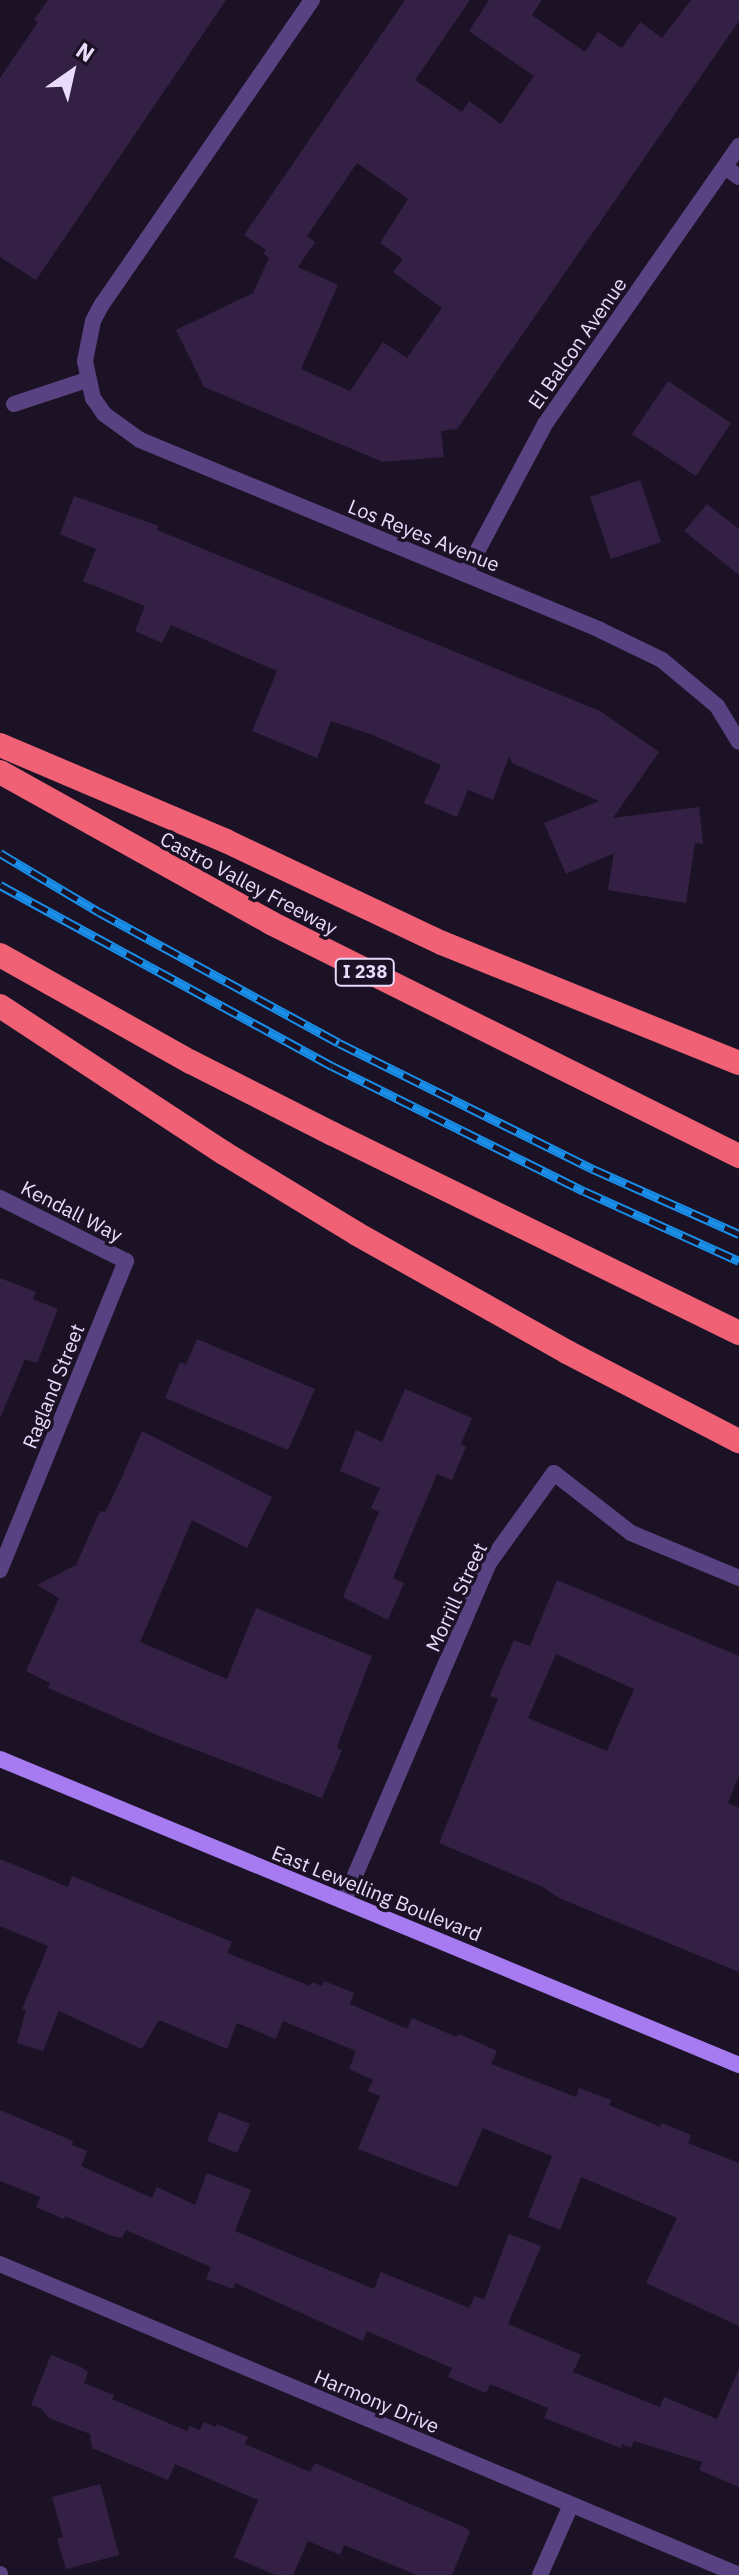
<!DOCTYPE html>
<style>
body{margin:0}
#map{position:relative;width:739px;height:2575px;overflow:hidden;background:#1c1226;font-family:"IBM Plex Sans",sans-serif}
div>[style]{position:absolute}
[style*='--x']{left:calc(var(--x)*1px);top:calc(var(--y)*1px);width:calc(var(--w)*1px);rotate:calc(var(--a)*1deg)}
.building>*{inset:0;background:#342045}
.minor>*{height:16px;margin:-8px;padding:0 8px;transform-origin:8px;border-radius:8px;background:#594281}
.secondary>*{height:16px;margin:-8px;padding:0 8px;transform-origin:8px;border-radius:8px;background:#a67bf2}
.motorway>*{height:24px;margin:-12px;padding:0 12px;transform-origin:12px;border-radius:12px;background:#f06176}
.rail>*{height:9px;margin-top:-4.5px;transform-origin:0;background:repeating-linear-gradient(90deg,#1c1226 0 18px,#198fe9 0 36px);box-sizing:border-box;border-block:2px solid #198fe9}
span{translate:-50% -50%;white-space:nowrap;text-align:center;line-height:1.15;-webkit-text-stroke:7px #1c1226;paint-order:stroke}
.shield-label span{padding:2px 6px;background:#1c1226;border:2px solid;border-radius:6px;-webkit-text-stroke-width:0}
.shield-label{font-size:18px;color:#e9dbfc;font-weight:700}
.street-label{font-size:20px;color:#e9dbfc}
.north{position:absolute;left:32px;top:32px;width:80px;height:80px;-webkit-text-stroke:6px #1c1226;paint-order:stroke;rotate:34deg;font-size:22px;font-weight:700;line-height:32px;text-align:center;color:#e9dbfc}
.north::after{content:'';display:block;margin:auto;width:28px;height:36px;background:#e9dbfc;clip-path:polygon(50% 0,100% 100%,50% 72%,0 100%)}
</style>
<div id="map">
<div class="building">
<i style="clip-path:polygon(48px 0,226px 0,36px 280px,0 257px,0 78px,38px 22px,34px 20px)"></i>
<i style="clip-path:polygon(evenodd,405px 0,470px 0,415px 80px,462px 112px,469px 101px,501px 124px,534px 76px,469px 31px,489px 0,542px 0,532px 15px,585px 52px,598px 32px,622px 48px,640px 22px,662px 38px,691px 0,739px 0,739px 21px,457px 429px,441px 431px,444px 457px,383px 462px,204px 387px,176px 330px,253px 293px,269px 258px,263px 253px,266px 250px,244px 235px,405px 0,357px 163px,408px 199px,380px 243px,403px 259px,393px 272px,442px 308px,407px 358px,383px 342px,350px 391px,301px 369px,338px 285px,298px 267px,315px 242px,307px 236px,357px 163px)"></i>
<i style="clip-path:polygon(668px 381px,731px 423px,696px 476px,632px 434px)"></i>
<i style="clip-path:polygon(640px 480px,661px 542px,611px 559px,590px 497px)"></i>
<i style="clip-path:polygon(74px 496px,159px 526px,157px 530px,600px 711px,659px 752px,613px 818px,699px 807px,703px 844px,695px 843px,686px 903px,608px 890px,614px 853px,566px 874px,544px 823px,599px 801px,512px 763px,509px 756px,493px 800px,468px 790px,457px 817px,424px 803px,441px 765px,373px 735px,331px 721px,317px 758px,252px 731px,277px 671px,171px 625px,162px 643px,135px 631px,145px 606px,83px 581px,96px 549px,60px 534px)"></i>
<i style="clip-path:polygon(707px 504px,739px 529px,739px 575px,684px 531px)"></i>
<i style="clip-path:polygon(0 1278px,36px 1292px,33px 1299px,58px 1309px,37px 1363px,25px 1359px,0 1418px)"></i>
<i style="clip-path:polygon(197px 1339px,315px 1389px,288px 1450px,165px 1398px,180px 1362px,186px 1365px)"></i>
<i style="clip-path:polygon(405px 1389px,472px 1418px,461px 1444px,466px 1447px,452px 1480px,437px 1474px,393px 1578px,404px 1583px,388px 1620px,343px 1597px,379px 1512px,371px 1508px,380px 1488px,340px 1471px,356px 1430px,382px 1442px)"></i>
<i style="clip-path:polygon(142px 1431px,272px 1497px,247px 1548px,192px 1520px,140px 1642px,227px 1679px,256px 1608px,372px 1656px,339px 1741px,337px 1748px,342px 1750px,322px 1798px,162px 1737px,48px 1688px,50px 1683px,26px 1671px,59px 1598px,37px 1585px,76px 1565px,100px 1511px,105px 1512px,118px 1486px)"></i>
<i style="clip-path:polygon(evenodd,557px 1580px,739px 1656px,739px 1775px,728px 1803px,739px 1808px,739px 1972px,559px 1898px,543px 1887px,439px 1843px,498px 1699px,490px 1696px,514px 1640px,530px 1646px,557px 1580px,556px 1654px,634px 1689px,607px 1751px,528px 1718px,556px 1654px)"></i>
<i style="clip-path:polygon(0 1859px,68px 1887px,72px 1876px,232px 1942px,227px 1953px,310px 1986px,312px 1982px,322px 1986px,324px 1981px,354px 1993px,350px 2004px,407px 2029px,412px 2018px,457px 2037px,459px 2034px,497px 2051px,491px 2064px,576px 2097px,579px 2088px,611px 2100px,609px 2105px,660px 2127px,662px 2123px,691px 2135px,688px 2143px,739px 2163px,739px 2326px,646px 2283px,677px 2218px,581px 2177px,560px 2230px,528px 2217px,552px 2156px,483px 2128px,457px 2187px,358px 2149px,380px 2096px,368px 2091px,373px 2080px,349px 2069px,356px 2051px,283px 2021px,276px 2039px,237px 2023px,227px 2049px,159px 2020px,142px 2049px,59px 2011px,43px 2051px,17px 2043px,26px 2010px,22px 2009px,48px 1946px,0 1926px)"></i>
<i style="clip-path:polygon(0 2110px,73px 2141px,72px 2145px,87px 2151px,81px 2166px,152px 2198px,157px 2187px,195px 2205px,207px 2173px,251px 2190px,235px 2231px,374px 2289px,381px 2272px,469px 2308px,475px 2296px,484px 2300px,509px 2234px,541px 2246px,508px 2324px,581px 2355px,573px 2372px,660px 2407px,664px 2397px,717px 2419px,739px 2369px,739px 2487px,699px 2470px,702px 2462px,634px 2441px,631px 2448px,622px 2444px,621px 2448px,544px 2418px,548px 2408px,490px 2384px,486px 2393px,448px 2377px,452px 2368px,367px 2331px,363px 2341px,235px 2283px,233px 2289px,206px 2279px,211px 2267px,126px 2230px,122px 2238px,112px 2236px,65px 2216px,64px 2219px,36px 2207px,40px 2197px,0 2181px)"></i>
<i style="clip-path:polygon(219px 2112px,250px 2124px,237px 2153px,207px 2141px)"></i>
<i style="clip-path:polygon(51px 2355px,81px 2367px,88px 2372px,84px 2383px,114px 2395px,112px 2399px,187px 2431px,190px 2426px,200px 2430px,204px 2422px,215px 2427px,217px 2424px,248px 2437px,245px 2444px,310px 2472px,315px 2463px,464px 2527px,470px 2531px,452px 2575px,417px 2575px,344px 2545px,340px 2555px,308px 2541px,293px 2575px,275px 2575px,234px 2557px,258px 2500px,175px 2464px,168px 2480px,92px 2448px,90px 2434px,49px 2418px,42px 2409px,31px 2405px)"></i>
<i style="clip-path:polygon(100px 2484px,119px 2555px,66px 2569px,57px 2539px,63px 2537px,52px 2497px)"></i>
</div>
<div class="minor">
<i style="--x:312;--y:0;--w:369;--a:124.6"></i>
<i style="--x:102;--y:304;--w:19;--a:118"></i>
<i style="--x:93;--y:321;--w:41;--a:101.3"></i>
<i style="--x:85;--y:361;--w:38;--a:78"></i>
<i style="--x:93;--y:398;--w:19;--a:55"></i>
<i style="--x:104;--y:414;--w:44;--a:35.8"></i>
<i style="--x:140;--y:440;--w:498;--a:22.4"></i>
<i style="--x:600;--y:630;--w:69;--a:25.8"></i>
<i style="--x:662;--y:660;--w:72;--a:39.9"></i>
<i style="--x:717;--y:706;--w:42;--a:58.6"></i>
<i style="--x:725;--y:167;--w:17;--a:36"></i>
<i style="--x:14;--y:404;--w:77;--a:-18.2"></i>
<i style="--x:465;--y:574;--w:170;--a:-61.9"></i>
<i style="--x:545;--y:424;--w:339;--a:-55.1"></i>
<i style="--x:0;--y:1198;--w:141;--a:26.6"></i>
<i style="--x:126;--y:1261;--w:334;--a:112.2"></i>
<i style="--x:344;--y:1901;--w:368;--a:-66.8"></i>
<i style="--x:489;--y:1563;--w:111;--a:-54.2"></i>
<i style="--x:554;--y:1473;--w:98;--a:37.9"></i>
<i style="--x:631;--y:1533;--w:117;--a:22.6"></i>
<i style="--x:0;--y:2264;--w:802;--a:22.82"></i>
<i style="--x:0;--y:2574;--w:1;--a:90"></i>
<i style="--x:540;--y:2575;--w:77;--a:-66.1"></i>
</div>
<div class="secondary">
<i style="--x:0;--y:1759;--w:800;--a:22.49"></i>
</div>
<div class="motorway">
<i style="--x:0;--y:745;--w:246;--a:23"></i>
<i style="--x:226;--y:841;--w:239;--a:25.3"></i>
<i style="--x:442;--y:943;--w:320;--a:22"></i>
<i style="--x:0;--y:772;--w:310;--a:29.1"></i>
<i style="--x:271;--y:923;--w:523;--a:26.47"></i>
<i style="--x:0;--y:955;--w:219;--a:29.3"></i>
<i style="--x:191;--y:1062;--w:159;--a:26.9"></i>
<i style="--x:333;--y:1134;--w:452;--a:26.1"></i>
<i style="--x:0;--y:1006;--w:268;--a:33.3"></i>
<i style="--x:224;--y:1153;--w:156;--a:31.3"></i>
<i style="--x:357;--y:1234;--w:241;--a:29.3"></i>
<i style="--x:567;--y:1352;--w:194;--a:27.4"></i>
</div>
<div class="rail">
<i style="--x:0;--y:853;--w:115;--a:30.8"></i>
<i style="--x:99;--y:912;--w:273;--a:28.6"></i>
<i style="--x:339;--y:1043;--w:284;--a:26.4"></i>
<i style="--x:593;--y:1169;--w:160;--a:24"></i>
<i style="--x:0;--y:885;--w:378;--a:28.6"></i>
<i style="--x:332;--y:1066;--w:281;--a:26.4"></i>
<i style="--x:584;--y:1191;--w:170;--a:24.3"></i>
</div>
<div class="shield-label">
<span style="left:365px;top:972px">I 238</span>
</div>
<div class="street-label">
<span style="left:577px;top:343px;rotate:-55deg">El Balcon Avenue</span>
<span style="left:424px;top:535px;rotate:22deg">Los Reyes Avenue</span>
<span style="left:249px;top:883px;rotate:28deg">Castro Valley Freeway</span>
<span style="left:72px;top:1211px;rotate:27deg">Kendall Way</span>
<span style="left:53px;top:1386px;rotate:-68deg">Ragland Street</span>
<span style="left:456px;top:1597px;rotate:-65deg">Morrill Street</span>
<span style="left:377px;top:1893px;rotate:22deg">East Lewelling Boulevard</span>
<span style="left:377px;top:2401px;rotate:23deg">Harmony Drive</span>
</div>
<div class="north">N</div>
</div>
